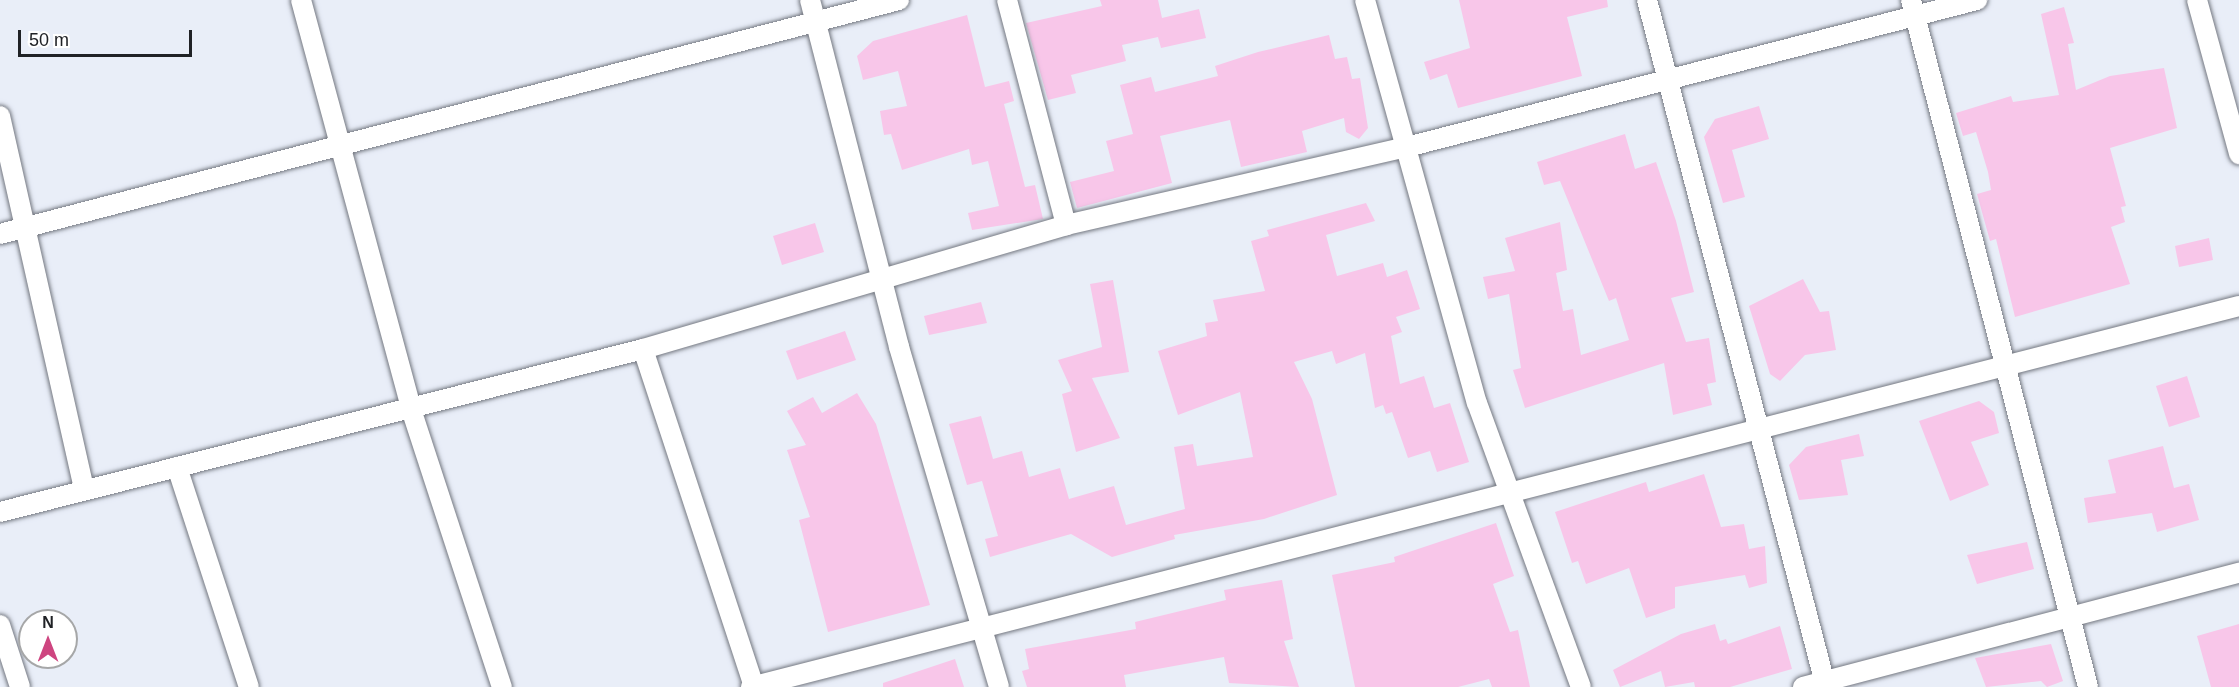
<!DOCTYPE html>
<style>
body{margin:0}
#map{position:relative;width:2239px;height:687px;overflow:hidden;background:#e9eef8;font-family:Arial,sans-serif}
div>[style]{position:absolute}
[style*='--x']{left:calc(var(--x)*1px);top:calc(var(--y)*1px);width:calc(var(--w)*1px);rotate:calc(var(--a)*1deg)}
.building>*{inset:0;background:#f8c6e9}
.roads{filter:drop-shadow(0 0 2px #747881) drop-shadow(0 0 2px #747881)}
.street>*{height:20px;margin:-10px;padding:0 10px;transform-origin:10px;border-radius:10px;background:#fff}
span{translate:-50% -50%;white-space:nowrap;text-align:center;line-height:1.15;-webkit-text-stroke:5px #fff;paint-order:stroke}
.north{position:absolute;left:18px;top:609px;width:60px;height:60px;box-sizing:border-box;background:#fff;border:2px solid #a6a7a8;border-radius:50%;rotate:0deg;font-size:16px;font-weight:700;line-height:24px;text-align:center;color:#202226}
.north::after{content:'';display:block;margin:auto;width:21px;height:27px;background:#ce4580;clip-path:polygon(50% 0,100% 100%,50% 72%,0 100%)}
.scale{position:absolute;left:18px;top:30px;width:174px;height:27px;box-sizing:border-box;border:3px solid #202226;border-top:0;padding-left:8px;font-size:18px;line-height:21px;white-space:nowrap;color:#202226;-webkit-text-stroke:4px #fff;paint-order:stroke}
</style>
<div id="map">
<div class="building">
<i style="clip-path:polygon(1100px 0,1158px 0,1162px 18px,1199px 9px,1206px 38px,1161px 48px,1158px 37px,1122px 45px,1126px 61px,1071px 75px,1076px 93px,1048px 100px,1026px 23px,1102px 6px)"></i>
<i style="clip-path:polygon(1459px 0,1607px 0,1608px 7px,1567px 17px,1582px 76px,1458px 108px,1447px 74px,1430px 80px,1424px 62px,1470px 48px)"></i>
<i style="clip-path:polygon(2064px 7px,2074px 43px,2068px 44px,2076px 90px,2110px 76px,2164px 68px,2177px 128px,2110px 148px,2126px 206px,2121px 207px,2125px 222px,2111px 227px,2130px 284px,2015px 317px,1996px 239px,1990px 241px,1977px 194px,1991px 190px,1988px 172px,1976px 132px,1963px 136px,1956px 113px,2011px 96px,2013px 102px,2059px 95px,2041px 14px)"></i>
<i style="clip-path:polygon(967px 15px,985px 87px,1009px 81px,1014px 101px,1004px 104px,1025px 187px,1035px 185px,1043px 219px,972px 230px,968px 213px,999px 206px,988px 161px,972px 165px,969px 149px,902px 170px,891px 134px,884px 135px,880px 111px,907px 106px,898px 71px,863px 80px,857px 56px,873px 41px)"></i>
<i style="clip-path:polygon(1329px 35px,1335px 59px,1347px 57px,1352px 79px,1360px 78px,1368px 128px,1359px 139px,1346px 132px,1344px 118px,1302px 131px,1307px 152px,1241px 167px,1230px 120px,1160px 136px,1172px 183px,1077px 208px,1070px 182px,1114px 171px,1106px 141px,1133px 134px,1120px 85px,1151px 77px,1155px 92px,1218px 76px,1215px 66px,1258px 52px)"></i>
<i style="clip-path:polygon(1759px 106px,1769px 139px,1732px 150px,1745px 197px,1723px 203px,1704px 137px,1715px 119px)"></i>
<i style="clip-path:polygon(1625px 134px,1635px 169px,1656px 162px,1676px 221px,1694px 292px,1671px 298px,1686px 342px,1709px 338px,1716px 382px,1707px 384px,1712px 405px,1673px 415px,1664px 363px,1525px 408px,1513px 370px,1521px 368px,1509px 294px,1488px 299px,1483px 277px,1515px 271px,1505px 238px,1560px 222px,1567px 270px,1556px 273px,1563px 311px,1573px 309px,1581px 355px,1629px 340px,1616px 298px,1609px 301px,1560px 181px,1544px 185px,1537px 162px)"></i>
<i style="clip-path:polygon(1366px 203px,1375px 221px,1326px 235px,1337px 276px,1383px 263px,1387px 277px,1407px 270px,1420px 309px,1396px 317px,1402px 332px,1391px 336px,1400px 384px,1424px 376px,1434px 408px,1450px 403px,1469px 462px,1437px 472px,1430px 451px,1408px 458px,1392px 412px,1386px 414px,1383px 405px,1375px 408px,1365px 353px,1336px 364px,1332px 351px,1294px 362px,1312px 399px,1337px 495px,1264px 519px,1174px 535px,1175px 539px,1112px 557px,1071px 534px,990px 557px,985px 539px,998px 536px,982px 481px,967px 485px,949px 424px,981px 416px,993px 459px,1022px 451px,1029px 477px,1060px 468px,1069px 499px,1114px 486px,1126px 525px,1185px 509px,1174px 447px,1193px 444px,1197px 466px,1253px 457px,1240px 392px,1178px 415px,1158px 351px,1207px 336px,1205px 323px,1218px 321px,1213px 300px,1265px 291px,1251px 241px,1269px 236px,1267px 230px)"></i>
<i style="clip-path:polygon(815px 223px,824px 252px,782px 265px,773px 236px)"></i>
<i style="clip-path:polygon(2209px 238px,2213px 260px,2179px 267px,2175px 246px)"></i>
<i style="clip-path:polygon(1803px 279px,1820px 312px,1829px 311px,1836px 350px,1805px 355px,1780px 381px,1770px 374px,1749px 306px)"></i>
<i style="clip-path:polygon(1113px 280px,1129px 372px,1092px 378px,1120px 438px,1076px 452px,1062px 394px,1072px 391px,1058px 360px,1102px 347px,1090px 284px)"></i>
<i style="clip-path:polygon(981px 302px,987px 323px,929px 335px,924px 316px)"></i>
<i style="clip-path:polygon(845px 331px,856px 360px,797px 380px,786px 351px)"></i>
<i style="clip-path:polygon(2187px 376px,2200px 417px,2169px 427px,2156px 386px)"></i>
<i style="clip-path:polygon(857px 393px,876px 424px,930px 605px,828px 632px,799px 520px,810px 517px,787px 450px,806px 445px,787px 411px,813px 397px,822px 413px)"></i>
<i style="clip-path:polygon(1979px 401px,1994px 412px,1999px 433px,1971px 442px,1989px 485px,1950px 501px,1919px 421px)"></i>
<i style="clip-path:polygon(1859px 434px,1864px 456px,1841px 460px,1848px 495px,1799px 500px,1789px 465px,1806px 447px)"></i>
<i style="clip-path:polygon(2163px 446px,2174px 488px,2189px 484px,2199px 520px,2157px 532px,2152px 513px,2088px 523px,2084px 498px,2116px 493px,2108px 460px)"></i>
<i style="clip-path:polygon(1704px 474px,1721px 527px,1744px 524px,1749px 549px,1765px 546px,1767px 583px,1749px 588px,1745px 575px,1675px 587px,1675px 608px,1646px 618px,1629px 568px,1586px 584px,1578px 561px,1572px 563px,1555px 512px,1646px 482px,1649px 492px)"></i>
<i style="clip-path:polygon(1496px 523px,1514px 576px,1493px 584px,1510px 632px,1518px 630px,1530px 687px,1492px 687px,1489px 679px,1458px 687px,1355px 687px,1332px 575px,1395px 562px,1394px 557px)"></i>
<i style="clip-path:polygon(2027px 542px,2034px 569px,1977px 584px,1967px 555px)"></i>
<i style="clip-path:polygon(1282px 580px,1293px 639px,1284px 641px,1299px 687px,1229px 683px,1224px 657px,1124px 675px,1126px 687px,1027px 687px,1022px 671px,1029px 669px,1025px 649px,1136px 629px,1135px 622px,1226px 600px,1224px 590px)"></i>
<i style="clip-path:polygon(1715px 624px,1720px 641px,1726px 639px,1728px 644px,1780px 626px,1792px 669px,1730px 687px,1695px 687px,1694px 682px,1665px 687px,1661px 671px,1620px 687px,1613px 670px,1681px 634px)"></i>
<i style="clip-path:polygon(2239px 624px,2239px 687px,2211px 687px,2197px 636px)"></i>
<i style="clip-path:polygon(2051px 644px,2063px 681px,2047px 687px,2041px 681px,1986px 687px,1975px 658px)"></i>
<i style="clip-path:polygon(955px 659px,964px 687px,883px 687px,883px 683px)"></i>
</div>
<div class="roads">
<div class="street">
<i style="--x:301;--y:0;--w:424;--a:74.9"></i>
<i style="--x:411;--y:409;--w:293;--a:71.9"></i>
<i style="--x:810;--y:0;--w:358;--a:75.6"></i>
<i style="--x:899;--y:347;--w:354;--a:73.6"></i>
<i style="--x:1007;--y:0;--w:233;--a:75.3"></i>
<i style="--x:1365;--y:0;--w:418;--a:74.5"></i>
<i style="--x:1477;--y:403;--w:302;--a:69.9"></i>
<i style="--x:1647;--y:0;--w:710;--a:75.4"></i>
<i style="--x:1911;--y:0;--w:709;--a:75.55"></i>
<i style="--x:2197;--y:0;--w:160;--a:74.7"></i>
<i style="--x:0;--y:116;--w:383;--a:77.3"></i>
<i style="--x:0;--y:234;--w:929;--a:-14.59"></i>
<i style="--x:643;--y:349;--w:356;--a:71.8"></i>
<i style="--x:177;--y:467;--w:231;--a:71.9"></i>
<i style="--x:0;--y:512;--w:663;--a:-14.22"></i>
<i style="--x:643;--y:349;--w:441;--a:-16.3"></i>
<i style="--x:1066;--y:225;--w:346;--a:-12.9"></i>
<i style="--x:1403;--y:148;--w:593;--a:-14.46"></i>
<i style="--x:0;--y:625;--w:65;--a:72.1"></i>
<i style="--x:751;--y:687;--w:1536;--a:-14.36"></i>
<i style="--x:1803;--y:687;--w:451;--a:-14.7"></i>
</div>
</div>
<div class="north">N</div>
<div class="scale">50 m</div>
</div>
